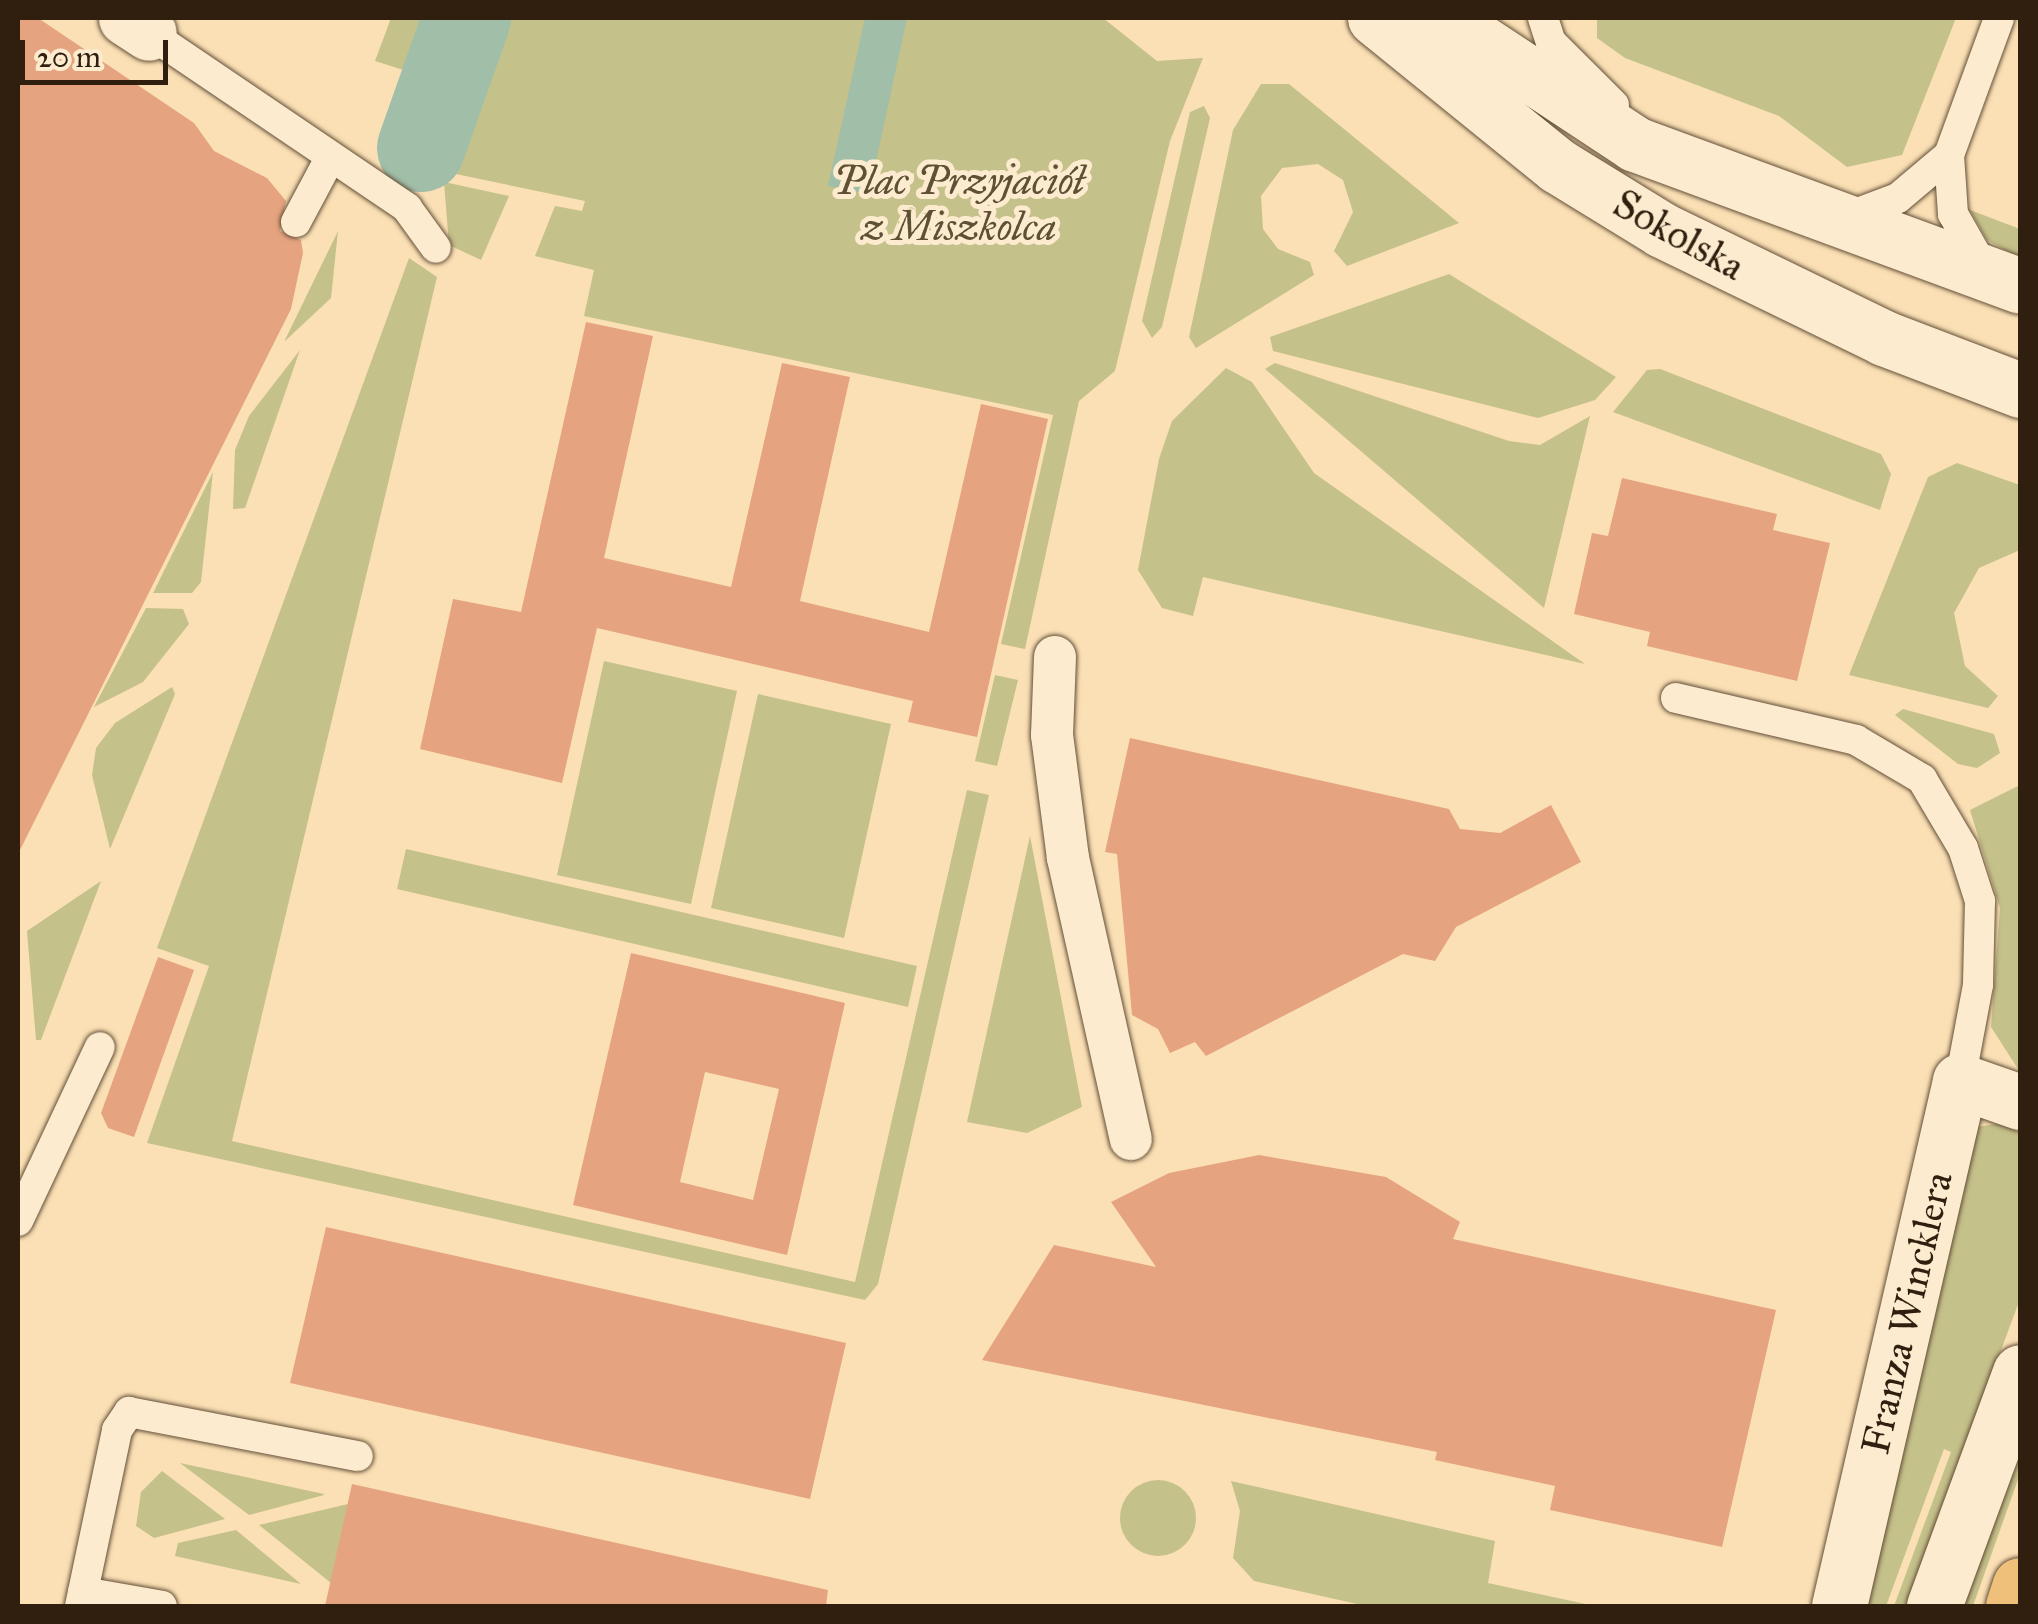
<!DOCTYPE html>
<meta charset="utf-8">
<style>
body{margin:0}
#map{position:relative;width:2038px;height:1624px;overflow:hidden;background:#fbe0b5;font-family:"IM FELL Great Primer",serif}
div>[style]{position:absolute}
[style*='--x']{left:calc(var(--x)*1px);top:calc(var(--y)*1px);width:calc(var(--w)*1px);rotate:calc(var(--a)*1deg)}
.green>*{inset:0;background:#c5c18a}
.round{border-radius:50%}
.water>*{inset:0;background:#a0bea8}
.river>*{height:88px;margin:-44px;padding:0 44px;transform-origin:44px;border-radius:44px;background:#a0bea8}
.building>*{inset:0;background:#e6a37f}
.roads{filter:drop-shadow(0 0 2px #634f38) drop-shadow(0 0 2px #634f38)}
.service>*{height:30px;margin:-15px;padding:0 15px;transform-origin:15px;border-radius:15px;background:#fcebcf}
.pedestrian>*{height:42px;margin:-21px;padding:0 21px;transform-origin:21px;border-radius:21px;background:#fcebcf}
.minor>*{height:55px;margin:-27.5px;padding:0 27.5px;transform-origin:27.5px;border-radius:27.5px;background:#fcebcf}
.tertiary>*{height:55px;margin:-27.5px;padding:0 27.5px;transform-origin:27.5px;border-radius:27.5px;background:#fcebcf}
.secondary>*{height:55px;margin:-27.5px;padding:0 27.5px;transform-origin:27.5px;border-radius:27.5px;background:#fcebcf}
.primary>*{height:55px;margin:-27.5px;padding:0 27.5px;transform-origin:27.5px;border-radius:27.5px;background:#eec07a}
span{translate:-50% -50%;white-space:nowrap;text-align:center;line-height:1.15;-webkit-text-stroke:10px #fcebcf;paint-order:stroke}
.park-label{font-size:40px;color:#5d5034;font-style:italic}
.street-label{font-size:40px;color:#301f0f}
.frame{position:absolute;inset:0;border:20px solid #301f0f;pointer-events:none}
.scale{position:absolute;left:20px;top:40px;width:148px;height:45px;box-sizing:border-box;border:5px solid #301f0f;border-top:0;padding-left:12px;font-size:30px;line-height:35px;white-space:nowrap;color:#301f0f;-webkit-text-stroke:8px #fcebcf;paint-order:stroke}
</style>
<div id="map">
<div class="green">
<i style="clip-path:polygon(391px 18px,436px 18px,416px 74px,375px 61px)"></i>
<i style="clip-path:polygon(506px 18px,1103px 18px,1157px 61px,1203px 58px,1170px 141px,1115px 371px,1079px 401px,1025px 649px,1001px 644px,1053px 415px,584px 316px,594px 270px,535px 256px,555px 206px,582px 211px,585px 201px,451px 173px)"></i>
<i style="clip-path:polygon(1597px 18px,1895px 19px,1956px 18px,1902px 155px,1847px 167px,1779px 116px,1625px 58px,1597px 38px)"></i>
<i style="clip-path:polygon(1261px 84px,1289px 84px,1459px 223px,1347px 266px,1334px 251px,1353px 212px,1343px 180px,1318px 164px,1282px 168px,1261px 196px,1263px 229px,1278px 249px,1310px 262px,1314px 275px,1196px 348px,1189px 337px,1233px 130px)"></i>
<i style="clip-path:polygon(1204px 106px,1210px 118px,1162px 327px,1152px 338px,1142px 321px,1190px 112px)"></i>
<i style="clip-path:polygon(444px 182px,509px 196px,481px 260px,449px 245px)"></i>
<i style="clip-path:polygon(1970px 210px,2020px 229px,2020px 258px,1987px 240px)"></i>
<i style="clip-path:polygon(338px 231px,331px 298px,285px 341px,285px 340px)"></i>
<i style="clip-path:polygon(409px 258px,437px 277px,232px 1141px,855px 1282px,967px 790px,989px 795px,878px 1284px,865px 1300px,147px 1143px,209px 966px,157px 948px)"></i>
<i style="clip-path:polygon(1449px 274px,1616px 377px,1595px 400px,1538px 418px,1273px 351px,1270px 337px)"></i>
<i style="clip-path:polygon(300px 350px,245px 508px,233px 509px,235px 450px,249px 416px)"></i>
<i style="clip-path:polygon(1275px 363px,1509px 441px,1540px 445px,1590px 416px,1544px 608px,1265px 369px)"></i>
<i style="clip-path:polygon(1226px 368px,1252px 382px,1314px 473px,1585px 664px,1203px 577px,1193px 616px,1162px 608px,1138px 570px,1159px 459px,1172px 421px)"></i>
<i style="clip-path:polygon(1660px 369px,1881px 454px,1891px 474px,1880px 510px,1613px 412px,1647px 370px)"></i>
<i style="clip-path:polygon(1957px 463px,2020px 485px,2020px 550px,1979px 568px,1954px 613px,1965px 666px,1998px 696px,1988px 708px,1849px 675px,1928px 477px)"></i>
<i style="clip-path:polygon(213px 472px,201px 582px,192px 593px,153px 593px)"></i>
<i style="clip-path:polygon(146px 608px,183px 609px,189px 624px,143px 682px,94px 707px)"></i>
<i style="clip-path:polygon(604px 661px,737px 691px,691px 904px,557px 875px)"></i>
<i style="clip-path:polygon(995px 675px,1018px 680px,997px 766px,975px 761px)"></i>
<i style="clip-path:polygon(172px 687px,175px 694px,110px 849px,92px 775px,96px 748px,115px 723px)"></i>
<i style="clip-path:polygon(758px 694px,891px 724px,844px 938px,711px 908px)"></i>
<i style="clip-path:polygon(1903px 709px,1994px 734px,2000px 753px,1977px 768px,1958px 764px,1895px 715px)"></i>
<i style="clip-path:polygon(2020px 785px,2020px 1072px,1991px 1027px,2000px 908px,1970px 810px)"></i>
<i style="clip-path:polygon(1030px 836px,1082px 1107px,1027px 1133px,967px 1122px)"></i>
<i style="clip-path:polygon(406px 849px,917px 966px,908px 1007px,397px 889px)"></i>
<i style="clip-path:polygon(101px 881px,41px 1040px,36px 1040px,27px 931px)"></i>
<i style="clip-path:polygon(2013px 1121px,2020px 1124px,2020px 1299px,1906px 1606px,1894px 1606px,1951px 1452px,1944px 1449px,1886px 1606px,1866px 1606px,1977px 1127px)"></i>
<i style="clip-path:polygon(2020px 1449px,2020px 1474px,1973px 1606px,1962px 1606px)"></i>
<i style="clip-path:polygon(180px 1463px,324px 1494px,324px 1495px,249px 1515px)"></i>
<i style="clip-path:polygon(162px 1471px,225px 1519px,154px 1538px,136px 1526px,141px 1492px)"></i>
<i class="round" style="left:1120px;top:1480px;width:76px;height:76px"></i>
<i style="clip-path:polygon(1231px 1481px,1495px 1541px,1488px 1583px,1595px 1606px,1366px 1606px,1254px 1581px,1233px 1558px,1240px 1511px)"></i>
<i style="clip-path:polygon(348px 1504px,331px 1583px,259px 1525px)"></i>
<i style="clip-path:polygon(236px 1530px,301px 1584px,175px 1556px,178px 1543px)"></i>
</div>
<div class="water">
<i style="clip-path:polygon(452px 18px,471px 18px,428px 140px,408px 133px)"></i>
<i style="clip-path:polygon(865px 18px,907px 18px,869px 194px,828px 186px)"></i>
</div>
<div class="river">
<i style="--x:421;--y:148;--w:138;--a:-70.5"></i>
</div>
<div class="building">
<i style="clip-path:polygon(18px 18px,38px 18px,194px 123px,214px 151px,267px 178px,286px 201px,280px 231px,301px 240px,303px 253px,291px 309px,18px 854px)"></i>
<i style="clip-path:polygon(586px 322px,653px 336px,604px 558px,731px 587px,782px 363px,850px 377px,800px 601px,929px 632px,981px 404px,1048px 419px,977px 737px,908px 722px,913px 701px,597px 628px,562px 783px,420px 749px,453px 599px,521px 612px)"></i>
<i style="clip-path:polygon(1622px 478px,1777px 514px,1773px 530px,1830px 543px,1797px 681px,1647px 646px,1650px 632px,1574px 614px,1592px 533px,1608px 536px)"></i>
<i style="clip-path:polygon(1130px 738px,1449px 809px,1460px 829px,1500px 833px,1551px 805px,1581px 862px,1456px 927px,1435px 961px,1403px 954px,1206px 1056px,1195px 1042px,1170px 1053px,1158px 1029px,1132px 1015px,1117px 854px,1105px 852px)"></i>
<i style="clip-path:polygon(evenodd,631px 953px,845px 1003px,787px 1255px,573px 1205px,631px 953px,705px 1072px,779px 1089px,753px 1200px,680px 1182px,705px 1072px)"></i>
<i style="clip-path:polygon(158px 957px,194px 970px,134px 1137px,108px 1128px,101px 1113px)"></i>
<i style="clip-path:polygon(1259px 1155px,1386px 1177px,1460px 1222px,1453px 1239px,1776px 1310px,1722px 1547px,1550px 1510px,1555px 1486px,1435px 1460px,1437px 1452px,982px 1360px,1054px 1245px,1156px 1267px,1111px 1202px,1169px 1173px)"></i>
<i style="clip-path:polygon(326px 1227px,846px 1343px,810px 1499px,290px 1383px)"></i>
<i style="clip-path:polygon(352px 1484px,828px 1590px,826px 1606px,325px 1606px)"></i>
</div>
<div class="roads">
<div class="service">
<i style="--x:1543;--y:18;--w:25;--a:72"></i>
<i style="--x:1551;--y:42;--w:89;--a:45"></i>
<i style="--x:149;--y:33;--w:312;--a:34.1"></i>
<i style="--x:407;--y:208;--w:49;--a:54.1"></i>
<i style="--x:1847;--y:217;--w:54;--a:-20.4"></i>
<i style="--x:1898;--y:198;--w:67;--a:-40.1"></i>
<i style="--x:296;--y:222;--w:72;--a:-62"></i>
<i style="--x:1983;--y:267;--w:61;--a:-119.5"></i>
<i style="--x:1953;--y:214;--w:59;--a:-93.9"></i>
<i style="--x:1949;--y:155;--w:146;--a:-69.9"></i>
<i style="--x:1676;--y:698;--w:185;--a:13.1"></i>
<i style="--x:1856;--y:740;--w:77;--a:30.6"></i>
<i style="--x:1922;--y:779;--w:80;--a:59.3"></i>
<i style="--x:1963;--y:848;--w:56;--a:72.2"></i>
<i style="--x:1980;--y:901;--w:84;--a:91.4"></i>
<i style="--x:1978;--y:985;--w:98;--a:100.6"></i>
<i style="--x:18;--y:1221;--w:192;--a:-64.8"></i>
<i style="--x:83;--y:1592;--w:80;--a:10"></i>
<i style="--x:80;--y:1606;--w:180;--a:-78.1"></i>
<i style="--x:117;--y:1430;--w:22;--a:-56"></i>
<i style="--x:129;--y:1412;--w:233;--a:10.9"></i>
</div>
<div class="pedestrian">
<i style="--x:1055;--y:657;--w:78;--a:92.2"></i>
<i style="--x:1052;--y:735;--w:124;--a:82.6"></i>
<i style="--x:1068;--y:858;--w:288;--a:77.4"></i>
</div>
<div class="minor">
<i style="--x:126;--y:18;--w:27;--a:33"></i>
<i style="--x:1839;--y:1606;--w:539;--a:-77.02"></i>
<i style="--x:1960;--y:1081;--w:64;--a:19.3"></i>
</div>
<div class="tertiary">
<i style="--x:1375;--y:18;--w:235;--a:39"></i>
<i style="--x:1558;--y:166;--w:122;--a:31.6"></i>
<i style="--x:1662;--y:230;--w:247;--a:25.9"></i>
<i style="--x:1884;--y:338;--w:146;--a:20.9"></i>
<i style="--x:1444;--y:18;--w:229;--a:33.4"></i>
<i style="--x:1635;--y:144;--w:410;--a:20.2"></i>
</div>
<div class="secondary">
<i style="--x:1934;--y:1606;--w:249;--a:-69.8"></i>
</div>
<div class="primary">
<i style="--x:2013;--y:1606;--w:22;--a:-72"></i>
</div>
</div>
<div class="park-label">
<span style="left:959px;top:204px">Plac Przyjaciół<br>z Miszkolca</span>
</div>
<div class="street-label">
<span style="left:1679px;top:235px;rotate:29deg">Sokolska</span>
<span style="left:1907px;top:1313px;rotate:-77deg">Franza Wincklera</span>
</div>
<div class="frame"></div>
<div class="scale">20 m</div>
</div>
